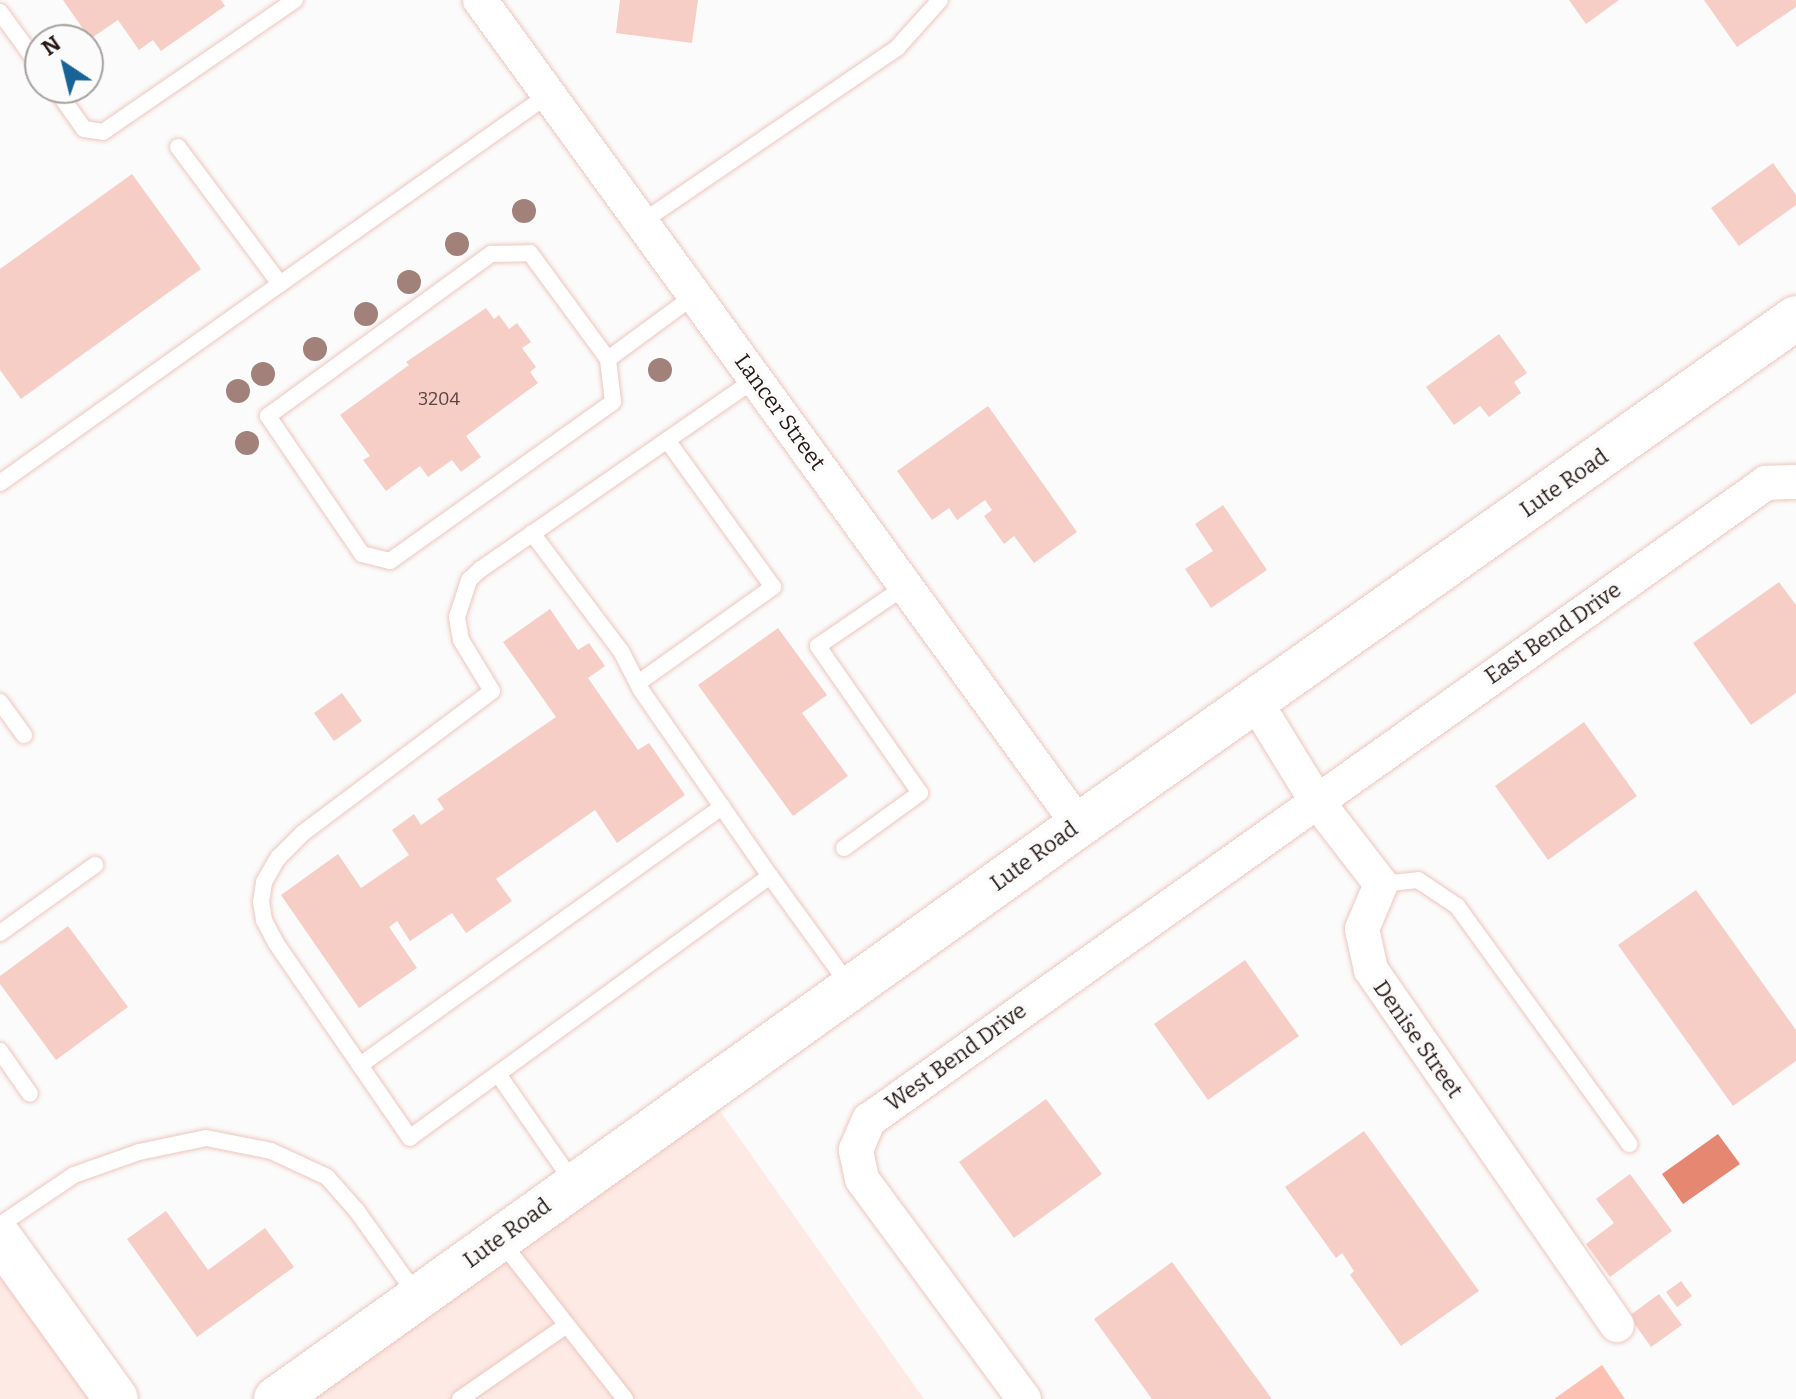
<!DOCTYPE html>
<style>
body{margin:0}
#map{position:relative;width:1796px;height:1399px;overflow:hidden;background:#fbfbfb;font-family:Bitter,serif}
div>[style]{position:absolute}
[style*='--x']{left:calc(var(--x)*1px);top:calc(var(--y)*1px);width:calc(var(--w)*1px);rotate:calc(var(--a)*1deg)}
.built>*{inset:0;background:#fdeae5}
.green>*{inset:0;background:#fdc1b3}
.water>*{inset:0;background:#e68771}
.building>*{inset:0;background:#f6cec5}
.roads{filter:drop-shadow(0 0 2px #edc6bd) drop-shadow(0 0 2px #edc6bd)}
.lane>*{height:16px;margin:-8px;padding:0 8px;transform-origin:8px;border-radius:8px;background:#fff}
.street>*{height:34px;margin:-17px;padding:0 17px;transform-origin:17px;border-radius:17px;background:#fff}
.secondary>*{height:44px;margin:-22px;padding:0 22px;transform-origin:22px;border-radius:22px;background:#fff}
.trees>*{width:24px;height:24px;margin:-12px;border-radius:50%;background:#a1817a}
span{translate:-50% -50%;white-space:nowrap;text-align:center;line-height:1.15;-webkit-text-stroke:6px #fbfbfb;paint-order:stroke}
.number-label{font-size:18px;color:#5b4641}
.number-label span{-webkit-text-stroke-width:0}
.street-label{font-size:22px;color:#271915}
.north{position:absolute;left:24px;top:24px;width:80px;height:80px;box-sizing:border-box;background:#fbfbfb;border:2px solid #a6a19f;border-radius:50%;rotate:325deg;font-size:22px;font-weight:700;line-height:32px;text-align:center;color:#271915}
.north::after{content:'';display:block;margin:auto;width:28px;height:36px;background:#186497;clip-path:polygon(50% 0,100% 100%,50% 72%,0 100%)}
</style>
<div id="map">
<div class="built">
<i style="clip-path:polygon(713px 1101px,924px 1399px,300px 1399px)"></i>
<i style="clip-path:polygon(0 1257px,105px 1399px,0 1399px)"></i>
</div>
<div class="green">
<i style="clip-path:polygon(1602px 1365px,1625px 1399px,1554px 1399px)"></i>
</div>
<div class="water">
<i style="clip-path:polygon(1718px 1134px,1740px 1164px,1683px 1204px,1662px 1174px)"></i>
</div>
<div class="building">
<i style="clip-path:polygon(63px 0,221px 0,225px 6px,161px 51px,153px 40px,139px 50px,118px 20px,90px 39px)"></i>
<i style="clip-path:polygon(620px 0,698px 0,692px 43px,616px 33px)"></i>
<i style="clip-path:polygon(1569px 0,1619px 0,1586px 24px)"></i>
<i style="clip-path:polygon(1704px 0,1796px 0,1796px 7px,1737px 47px)"></i>
<i style="clip-path:polygon(1773px 163px,1796px 195px,1796px 205px,1739px 246px,1711px 208px)"></i>
<i style="clip-path:polygon(132px 174px,201px 269px,21px 399px,0 370px,0 269px)"></i>
<i style="clip-path:polygon(486px 308px,494px 319px,499px 315px,509px 329px,517px 323px,531px 342px,522px 348px,536px 367px,530px 372px,538px 383px,466px 436px,481px 457px,461px 472px,452px 460px,428px 477px,420px 466px,386px 491px,363px 460px,370px 456px,340px 415px,409px 365px,406px 362px)"></i>
<i style="clip-path:polygon(1499px 334px,1527px 373px,1514px 382px,1521px 393px,1489px 417px,1480px 406px,1454px 425px,1426px 387px)"></i>
<i style="clip-path:polygon(988px 406px,1077px 532px,1034px 563px,1014px 536px,1004px 544px,984px 516px,992px 510px,985px 500px,957px 520px,949px 508px,932px 520px,897px 471px)"></i>
<i style="clip-path:polygon(1223px 505px,1267px 570px,1211px 608px,1185px 569px,1213px 551px,1195px 524px)"></i>
<i style="clip-path:polygon(1779px 582px,1796px 605px,1796px 693px,1751px 725px,1693px 643px)"></i>
<i style="clip-path:polygon(550px 609px,578px 650px,589px 643px,605px 666px,588px 678px,638px 750px,649px 743px,685px 795px,617px 843px,595px 810px,496px 879px,512px 901px,466px 933px,452px 913px,410px 941px,397px 921px,389px 927px,417px 968px,359px 1008px,281px 895px,338px 854px,361px 888px,409px 855px,392px 830px,414px 814px,421px 825px,444px 809px,437px 799px,556px 717px,503px 642px)"></i>
<i style="clip-path:polygon(778px 628px,827px 695px,802px 713px,848px 776px,793px 816px,698px 685px)"></i>
<i style="clip-path:polygon(342px 693px,362px 721px,334px 741px,314px 713px)"></i>
<i style="clip-path:polygon(1584px 722px,1637px 796px,1548px 860px,1495px 786px)"></i>
<i style="clip-path:polygon(1696px 890px,1796px 1030px,1796px 1061px,1733px 1106px,1618px 945px)"></i>
<i style="clip-path:polygon(68px 926px,128px 1007px,56px 1060px,0 984px,0 976px)"></i>
<i style="clip-path:polygon(1245px 960px,1299px 1036px,1208px 1100px,1154px 1024px)"></i>
<i style="clip-path:polygon(1046px 1099px,1102px 1174px,1014px 1238px,959px 1162px)"></i>
<i style="clip-path:polygon(1364px 1131px,1479px 1291px,1401px 1346px,1350px 1275px,1354px 1271px,1342px 1253px,1336px 1258px,1285px 1187px)"></i>
<i style="clip-path:polygon(1630px 1174px,1672px 1231px,1610px 1277px,1586px 1244px,1614px 1223px,1596px 1199px)"></i>
<i style="clip-path:polygon(166px 1211px,208px 1270px,265px 1228px,294px 1267px,197px 1337px,127px 1239px)"></i>
<i style="clip-path:polygon(1172px 1262px,1272px 1399px,1152px 1399px,1094px 1319px)"></i>
<i style="clip-path:polygon(1681px 1281px,1692px 1296px,1677px 1307px,1666px 1292px)"></i>
<i style="clip-path:polygon(1659px 1294px,1682px 1325px,1651px 1347px,1629px 1316px)"></i>
</div>
<div class="roads">
<div class="lane">
<i style="--x:0;--y:12;--w:68;--a:54"></i>
<i style="--x:55;--y:88;--w:50;--a:54.7"></i>
<i style="--x:84;--y:129;--w:19;--a:9"></i>
<i style="--x:103;--y:132;--w:233;--a:-34.5"></i>
<i style="--x:178;--y:147;--w:171;--a:53.3"></i>
<i style="--x:280;--y:284;--w:329;--a:-35.2"></i>
<i style="--x:642;--y:222;--w:309;--a:-34.3"></i>
<i style="--x:897;--y:48;--w:64;--a:-48.1"></i>
<i style="--x:608;--y:359;--w:43;--a:83.4"></i>
<i style="--x:613;--y:402;--w:274;--a:144.5"></i>
<i style="--x:390;--y:561;--w:29;--a:-166"></i>
<i style="--x:362;--y:554;--w:167;--a:-124.3"></i>
<i style="--x:268;--y:416;--w:276;--a:-36"></i>
<i style="--x:491;--y:254;--w:39;--a:-1"></i>
<i style="--x:530;--y:253;--w:132;--a:53.7"></i>
<i style="--x:608;--y:359;--w:108;--a:-36.3"></i>
<i style="--x:0;--y:483;--w:344;--a:-35.4"></i>
<i style="--x:532;--y:533;--w:148;--a:53"></i>
<i style="--x:621;--y:651;--w:44;--a:62.9"></i>
<i style="--x:641;--y:690;--w:226;--a:55.3"></i>
<i style="--x:770;--y:876;--w:445;--a:144"></i>
<i style="--x:410;--y:1138;--w:237;--a:-124.5"></i>
<i style="--x:276;--y:943;--w:26;--a:-118"></i>
<i style="--x:264;--y:920;--w:18;--a:-99"></i>
<i style="--x:261;--y:902;--w:20;--a:-81"></i>
<i style="--x:264;--y:882;--w:28;--a:-60"></i>
<i style="--x:278;--y:858;--w:35;--a:-45"></i>
<i style="--x:303;--y:833;--w:236;--a:-36.9"></i>
<i style="--x:492;--y:691;--w:60;--a:-121.3"></i>
<i style="--x:461;--y:640;--w:23;--a:-100"></i>
<i style="--x:457;--y:617;--w:39;--a:-72"></i>
<i style="--x:469;--y:580;--w:16;--a:-43"></i>
<i style="--x:481;--y:569;--w:333;--a:-34.7"></i>
<i style="--x:638;--y:683;--w:166;--a:-35.4"></i>
<i style="--x:773;--y:587;--w:181;--a:-125.8"></i>
<i style="--x:0;--y:702;--w:41;--a:54"></i>
<i style="--x:844;--y:848;--w:94;--a:-35.9"></i>
<i style="--x:920;--y:793;--w:179;--a:-124.8"></i>
<i style="--x:818;--y:646;--w:107;--a:-34.3"></i>
<i style="--x:770;--y:876;--w:135;--a:54.1"></i>
<i style="--x:1381;--y:884;--w:37;--a:-6"></i>
<i style="--x:1418;--y:880;--w:47;--a:33.7"></i>
<i style="--x:1457;--y:906;--w:294;--a:54.1"></i>
<i style="--x:0;--y:933;--w:117;--a:-35.6"></i>
<i style="--x:0;--y:1051;--w:52;--a:55.1"></i>
<i style="--x:360;--y:1065;--w:445;--a:-35.5"></i>
<i style="--x:498;--y:1074;--w:135;--a:55.3"></i>
<i style="--x:0;--y:1225;--w:89;--a:-34"></i>
<i style="--x:74;--y:1175;--w:69;--a:-19.5"></i>
<i style="--x:139;--y:1152;--w:68;--a:-11.8"></i>
<i style="--x:206;--y:1138;--w:66;--a:11.3"></i>
<i style="--x:271;--y:1151;--w:62;--a:24.9"></i>
<i style="--x:327;--y:1177;--w:45;--a:48.6"></i>
<i style="--x:357;--y:1211;--w:105;--a:54.7"></i>
<i style="--x:500;--y:1240;--w:202;--a:51.8"></i>
<i style="--x:460;--y:1399;--w:130;--a:-34.7"></i>
</div>
<div class="street">
<i style="--x:480;--y:0;--w:1020;--a:54.02"></i>
<i style="--x:1255;--y:701;--w:116;--a:58.4"></i>
<i style="--x:1316;--y:800;--w:106;--a:52.3"></i>
<i style="--x:1381;--y:884;--w:49;--a:112.9"></i>
<i style="--x:1362;--y:929;--w:42;--a:77.6"></i>
<i style="--x:1371;--y:970;--w:432;--a:55.3"></i>
<i style="--x:1024;--y:1399;--w:273;--a:-126.4"></i>
<i style="--x:862;--y:1179;--w:30;--a:-102"></i>
<i style="--x:856;--y:1150;--w:33;--a:-67"></i>
<i style="--x:869;--y:1120;--w:1100;--a:-35.38"></i>
<i style="--x:1766;--y:483;--w:30;--a:-2"></i>
</div>
<div class="secondary">
<i style="--x:0;--y:1238;--w:198;--a:54.2"></i>
<i style="--x:276;--y:1399;--w:987;--a:-35.56"></i>
<i style="--x:1079;--y:825;--w:878;--a:-35.26"></i>
</div>
</div>
<div class="trees">
<i style="left:524px;top:211px"></i>
<i style="left:457px;top:244px"></i>
<i style="left:409px;top:282px"></i>
<i style="left:366px;top:314px"></i>
<i style="left:315px;top:349px"></i>
<i style="left:660px;top:370px"></i>
<i style="left:263px;top:374px"></i>
<i style="left:238px;top:391px"></i>
<i style="left:247px;top:443px"></i>
</div>
<div class="number-label">
<span style="left:439px;top:399px">3204</span>
</div>
<div class="street-label">
<span style="left:780px;top:412px;rotate:54deg">Lancer Street</span>
<span style="left:1564px;top:483px;rotate:-35deg">Lute Road</span>
<span style="left:1553px;top:633px;rotate:-35deg">East Bend Drive</span>
<span style="left:1034px;top:856px;rotate:-36deg">Lute Road</span>
<span style="left:1418px;top:1039px;rotate:55deg">Denise Street</span>
<span style="left:956px;top:1057px;rotate:-36deg">West Bend Drive</span>
<span style="left:507px;top:1233px;rotate:-36deg">Lute Road</span>
</div>
<div class="north">N</div>
</div>
